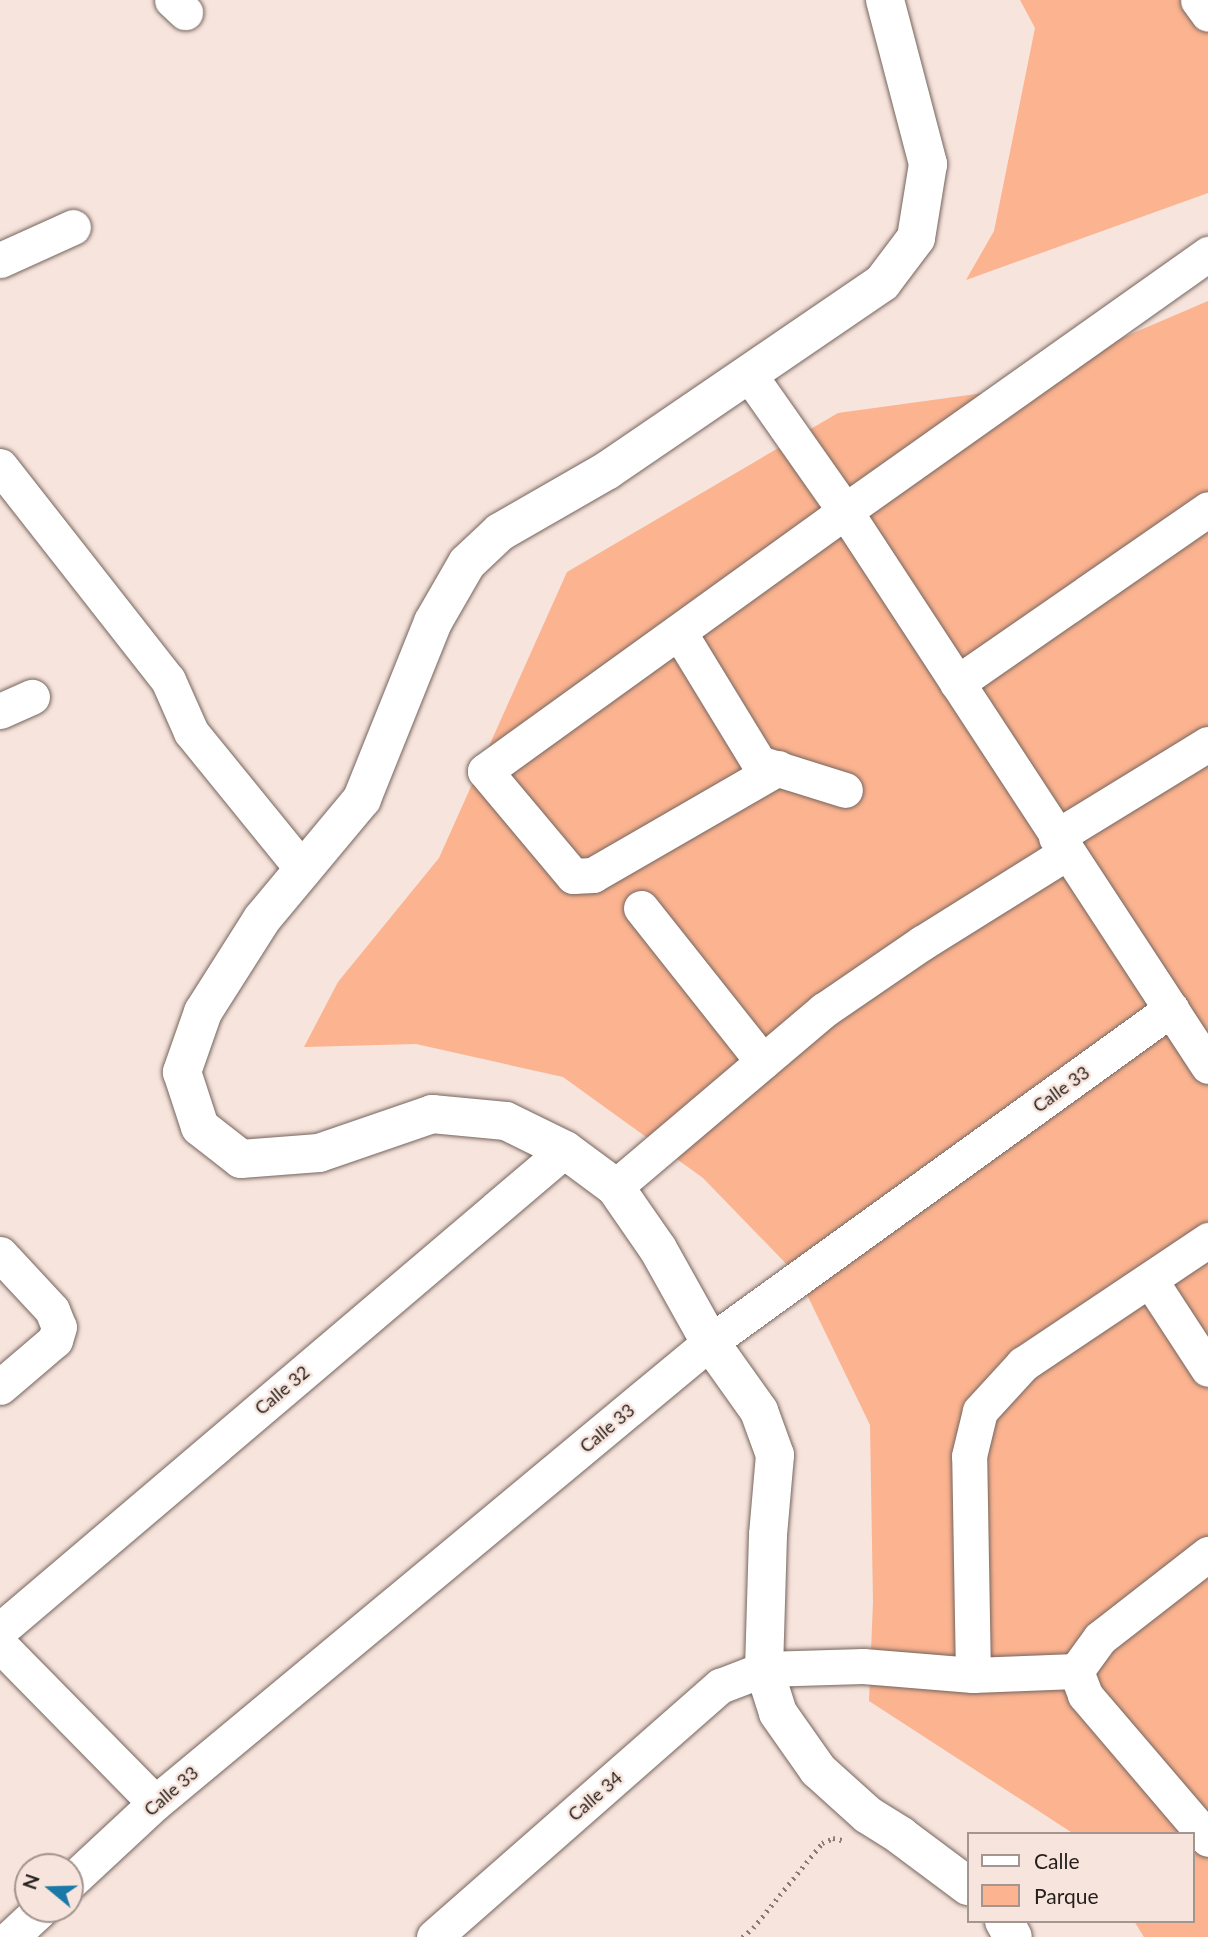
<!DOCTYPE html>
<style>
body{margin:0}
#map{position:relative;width:1208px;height:1937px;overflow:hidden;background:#f7e4dc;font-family:Lato,sans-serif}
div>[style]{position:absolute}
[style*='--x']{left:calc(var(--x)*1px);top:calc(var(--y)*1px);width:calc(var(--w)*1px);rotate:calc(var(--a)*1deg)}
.green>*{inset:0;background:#fbb390}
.path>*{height:4.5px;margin-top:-2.25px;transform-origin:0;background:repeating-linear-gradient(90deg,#897c77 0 2px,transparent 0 7px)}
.roads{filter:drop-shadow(0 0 2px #75655e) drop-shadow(0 0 2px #75655e)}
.street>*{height:35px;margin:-17.5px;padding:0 17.5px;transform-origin:17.5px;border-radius:17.5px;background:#fff}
.secondary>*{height:38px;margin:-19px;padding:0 19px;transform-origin:19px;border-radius:19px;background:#fff}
span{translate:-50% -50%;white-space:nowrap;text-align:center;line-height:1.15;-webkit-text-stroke:5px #f7e4dc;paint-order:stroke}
.street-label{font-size:18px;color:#251e1b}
.legend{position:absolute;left:967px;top:1832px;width:228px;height:91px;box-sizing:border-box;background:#f7e4dc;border:2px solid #a3958f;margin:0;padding:9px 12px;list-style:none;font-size:21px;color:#251e1b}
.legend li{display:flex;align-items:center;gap:14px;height:35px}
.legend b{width:35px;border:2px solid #a3958f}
.north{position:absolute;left:14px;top:1853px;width:70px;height:70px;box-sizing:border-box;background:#f7e4dc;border:2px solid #a3958f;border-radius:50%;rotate:289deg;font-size:19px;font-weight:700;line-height:28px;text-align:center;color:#251e1b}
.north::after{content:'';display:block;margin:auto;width:24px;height:32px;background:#1a79a6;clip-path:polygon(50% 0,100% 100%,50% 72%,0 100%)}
</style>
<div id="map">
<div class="green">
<i style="clip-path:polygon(1020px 0,1208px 0,1208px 193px,966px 280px,994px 231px,1035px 28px)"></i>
<i style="clip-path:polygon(1208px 301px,1208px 1937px,1144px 1937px,1134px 1921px,1192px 1921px,1192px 1834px,1074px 1834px,869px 1701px,873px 1602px,870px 1425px,798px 1276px,703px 1178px,563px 1077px,416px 1044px,304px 1047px,338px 982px,439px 858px,567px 572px,838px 413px,998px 391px)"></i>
</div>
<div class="path">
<i style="--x:742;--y:1937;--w:14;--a:-39"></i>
<i style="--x:753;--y:1928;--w:109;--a:-50.9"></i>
<i style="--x:822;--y:1843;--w:12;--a:-24"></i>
<i style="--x:833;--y:1838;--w:9;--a:13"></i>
</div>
<div class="roads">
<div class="street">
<i style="--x:172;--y:0;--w:18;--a:43"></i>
<i style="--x:1198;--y:0;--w:17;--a:54"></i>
<i style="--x:0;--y:260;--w:80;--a:-24.3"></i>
<i style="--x:748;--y:373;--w:169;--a:54.9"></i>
<i style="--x:845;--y:511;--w:663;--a:56.81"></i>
<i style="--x:0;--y:466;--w:272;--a:51.9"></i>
<i style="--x:168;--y:680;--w:57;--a:66.1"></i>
<i style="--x:191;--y:732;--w:178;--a:50.9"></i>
<i style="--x:679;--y:632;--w:153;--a:58.6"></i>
<i style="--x:759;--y:763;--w:90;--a:17.4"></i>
<i style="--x:957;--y:683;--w:305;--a:-34.7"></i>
<i style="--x:0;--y:711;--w:35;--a:-24"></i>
<i style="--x:778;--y:768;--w:214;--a:150"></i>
<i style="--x:593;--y:875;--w:20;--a:177"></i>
<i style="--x:573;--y:876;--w:137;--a:-130"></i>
<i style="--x:485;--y:771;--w:444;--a:-35.8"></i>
<i style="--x:845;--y:511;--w:445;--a:-35.3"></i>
<i style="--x:1056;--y:837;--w:178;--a:-31.5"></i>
<i style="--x:641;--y:908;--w:196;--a:51.6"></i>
<i style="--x:615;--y:1187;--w:274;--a:-40.3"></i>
<i style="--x:824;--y:1010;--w:119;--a:-34.4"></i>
<i style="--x:922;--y:943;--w:170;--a:-32"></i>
<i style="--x:0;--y:1254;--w:76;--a:47.1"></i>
<i style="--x:52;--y:1310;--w:18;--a:68"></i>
<i style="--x:59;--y:1327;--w:14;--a:107"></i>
<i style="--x:55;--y:1340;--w:72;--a:139.5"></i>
<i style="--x:1150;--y:1280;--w:106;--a:56.9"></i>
<i style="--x:0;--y:1630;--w:741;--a:-40.35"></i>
<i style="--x:0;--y:1645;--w:221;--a:45.5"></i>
<i style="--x:1076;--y:1671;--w:26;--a:69"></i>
<i style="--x:1085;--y:1695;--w:189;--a:49.5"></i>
<i style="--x:1076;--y:1671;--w:41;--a:-54"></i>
<i style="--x:1100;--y:1638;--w:137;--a:-37.9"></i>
<i style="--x:973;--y:1675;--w:219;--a:-91"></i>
<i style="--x:969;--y:1456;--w:46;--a:-76.3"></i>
<i style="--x:980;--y:1411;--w:64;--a:-47.5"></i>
<i style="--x:1023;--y:1364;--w:223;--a:-33.8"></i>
<i style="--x:70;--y:1882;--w:116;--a:-42.9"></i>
<i style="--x:155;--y:1803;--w:721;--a:-39.71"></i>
<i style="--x:710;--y:1342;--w:569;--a:-35.84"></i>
<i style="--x:11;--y:1937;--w:41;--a:-43"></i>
<i style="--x:434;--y:1937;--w:381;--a:-41.3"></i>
<i style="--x:720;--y:1686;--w:47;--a:-21.1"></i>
<i style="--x:764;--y:1669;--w:99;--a:-1.7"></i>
<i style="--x:863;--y:1666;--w:110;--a:4.7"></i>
<i style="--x:973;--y:1675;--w:103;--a:-2.2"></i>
</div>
<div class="secondary">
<i style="--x:885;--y:0;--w:170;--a:75.3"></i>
<i style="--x:928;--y:164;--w:75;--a:99.2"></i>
<i style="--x:916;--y:238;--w:56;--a:127.1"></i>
<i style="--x:882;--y:283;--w:332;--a:145.7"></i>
<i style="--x:608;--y:470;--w:125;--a:150.1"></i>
<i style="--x:500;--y:532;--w:45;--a:136.8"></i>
<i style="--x:467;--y:563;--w:68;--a:120"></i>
<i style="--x:433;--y:622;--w:191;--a:111.9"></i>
<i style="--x:362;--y:799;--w:156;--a:129.8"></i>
<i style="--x:262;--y:919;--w:110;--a:122.4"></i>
<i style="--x:203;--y:1012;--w:64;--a:109.3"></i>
<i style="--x:182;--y:1072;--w:58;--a:71.9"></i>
<i style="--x:200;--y:1127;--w:52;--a:38"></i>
<i style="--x:241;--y:1159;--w:78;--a:-4.4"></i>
<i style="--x:319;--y:1153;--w:120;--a:-19"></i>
<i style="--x:432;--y:1114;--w:74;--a:5.4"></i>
<i style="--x:506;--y:1121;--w:66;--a:26.2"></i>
<i style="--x:565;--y:1150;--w:62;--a:36.5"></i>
<i style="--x:615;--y:1187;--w:75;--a:55.3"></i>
<i style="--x:658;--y:1249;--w:107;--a:60.8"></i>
<i style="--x:710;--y:1342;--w:85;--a:54.6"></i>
<i style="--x:759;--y:1411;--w:47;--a:70"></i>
<i style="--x:775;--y:1455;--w:80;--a:95"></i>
<i style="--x:768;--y:1535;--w:134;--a:91.7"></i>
<i style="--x:764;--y:1669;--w:46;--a:72.3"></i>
<i style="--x:778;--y:1713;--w:70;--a:54.9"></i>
<i style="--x:818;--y:1770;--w:67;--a:42"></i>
<i style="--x:868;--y:1815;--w:39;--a:32"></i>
<i style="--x:901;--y:1836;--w:84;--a:36.7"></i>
<i style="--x:1004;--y:1921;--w:18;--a:61"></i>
</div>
</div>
<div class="street-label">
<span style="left:1061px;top:1089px;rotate:-36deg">Calle 33</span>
<span style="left:282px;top:1390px;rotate:-40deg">Calle 32</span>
<span style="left:607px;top:1428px;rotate:-40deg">Calle 33</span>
<span style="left:171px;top:1791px;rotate:-41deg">Calle 33</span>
<span style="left:595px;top:1796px;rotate:-41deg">Calle 34</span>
</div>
<ul class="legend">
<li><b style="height:9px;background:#fff"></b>Calle</li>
<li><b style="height:19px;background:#fbb390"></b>Parque</li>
</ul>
<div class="north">N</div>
</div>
